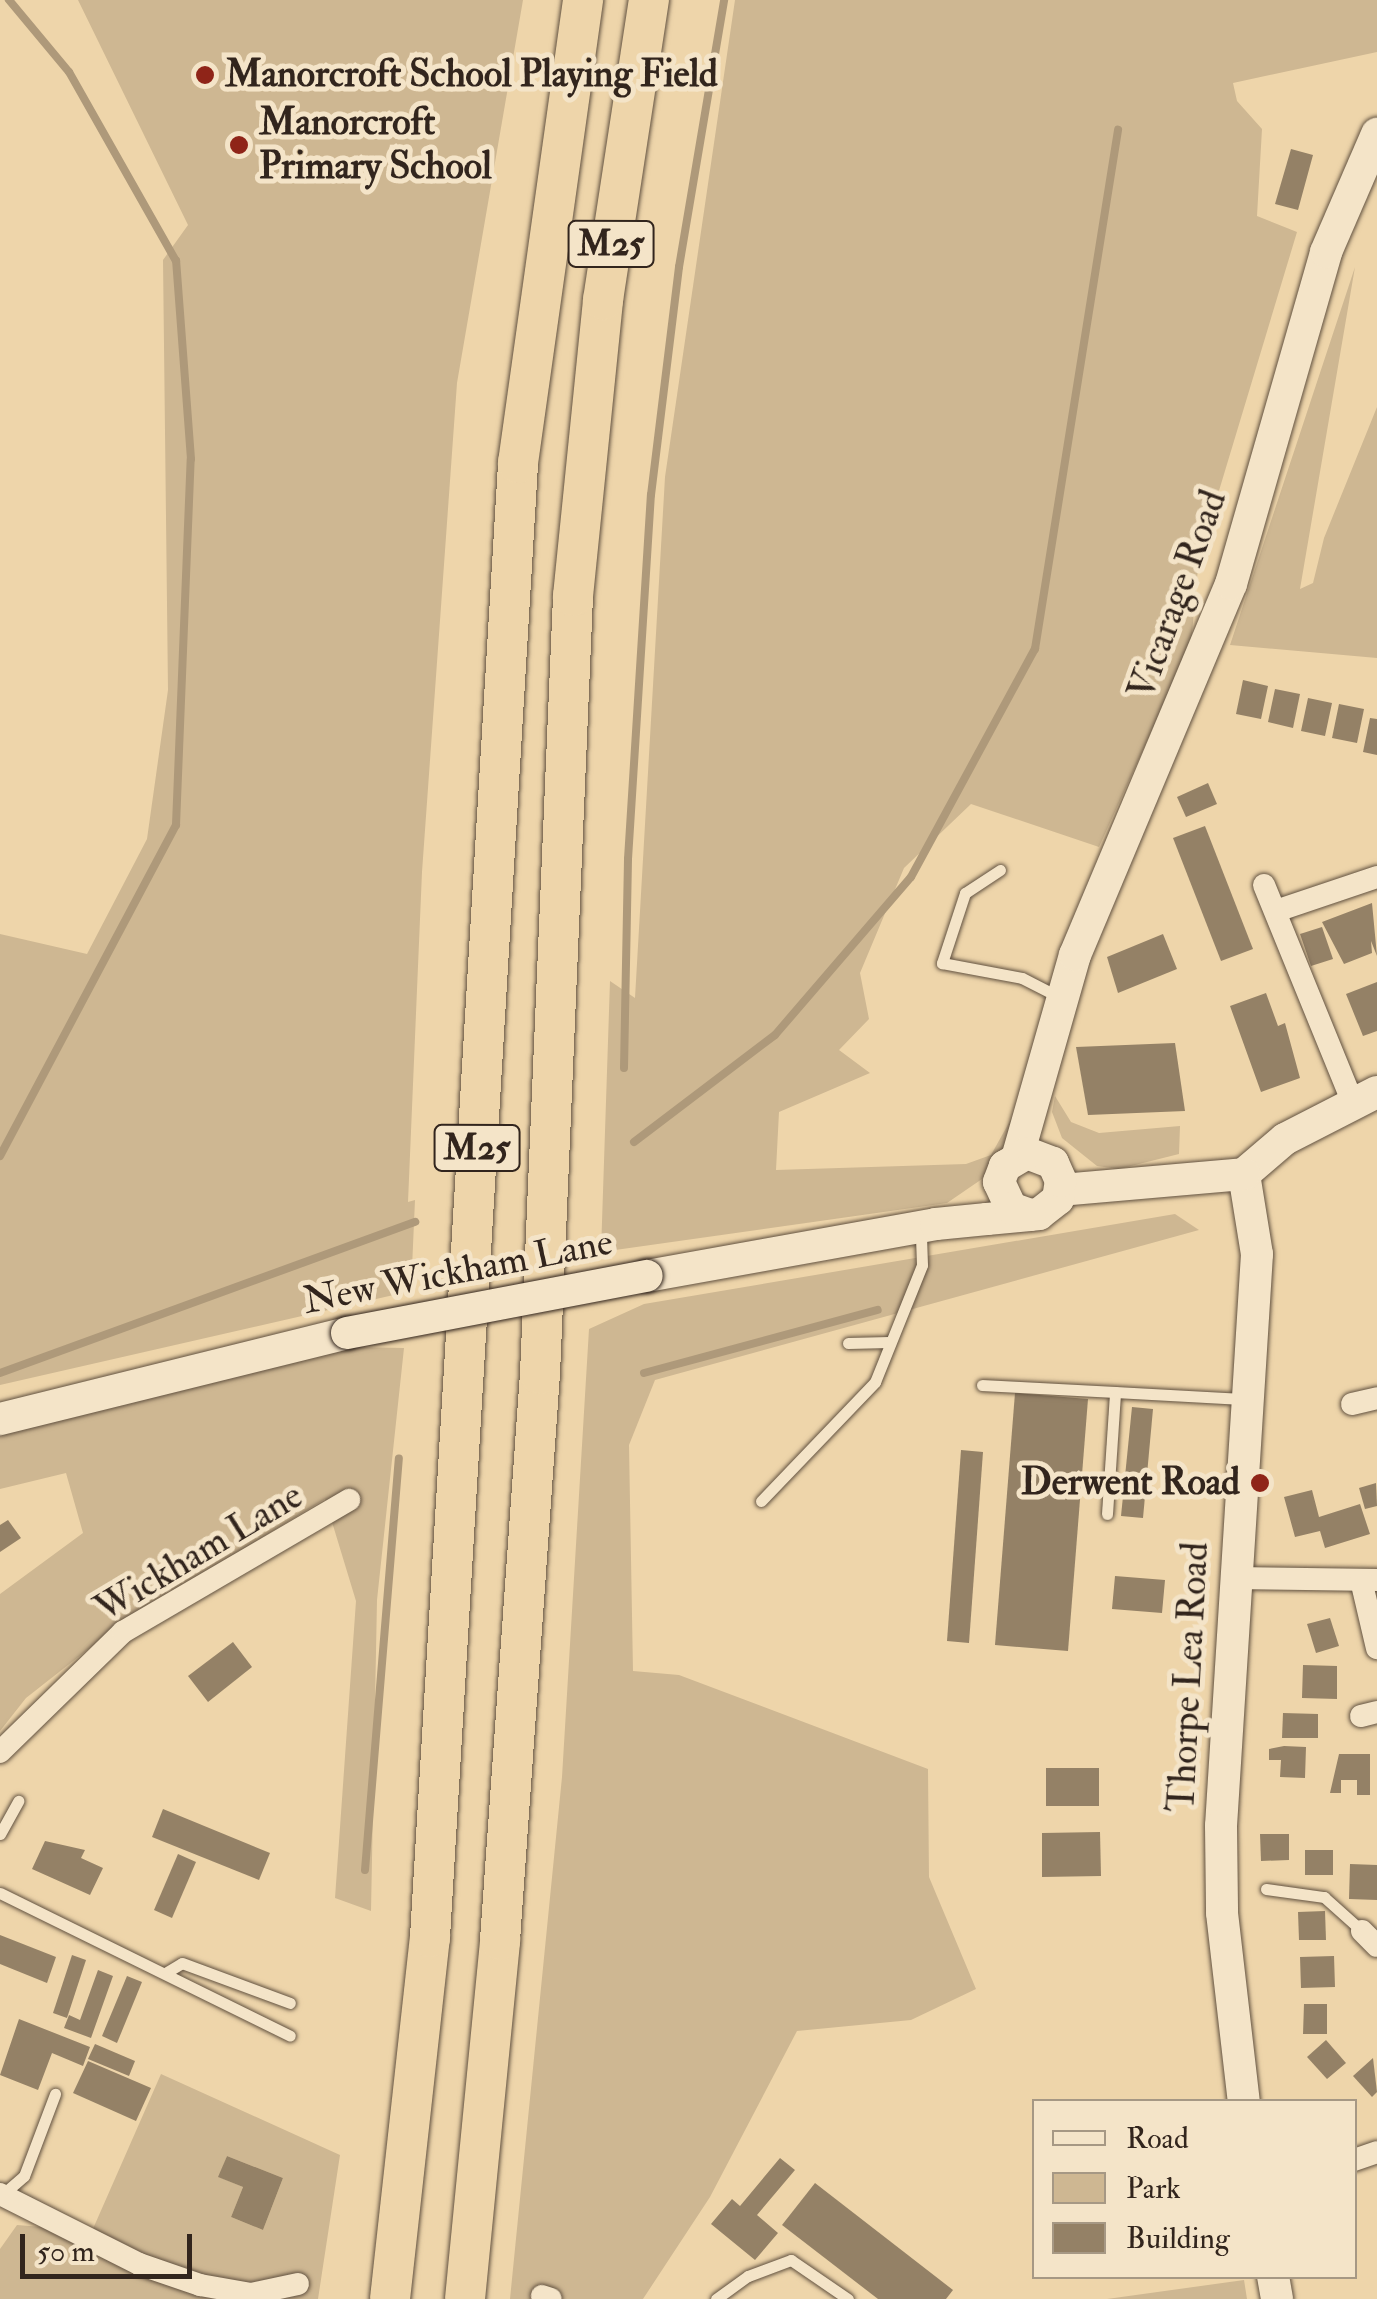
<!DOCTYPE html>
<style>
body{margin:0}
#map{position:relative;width:1377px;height:2299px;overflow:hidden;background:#eed5aa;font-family:"IM FELL Double Pica",serif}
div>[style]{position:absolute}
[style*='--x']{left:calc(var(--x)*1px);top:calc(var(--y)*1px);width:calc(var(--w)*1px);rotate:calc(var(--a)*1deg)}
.green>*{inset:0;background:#ceb792}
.stream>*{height:8px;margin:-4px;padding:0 4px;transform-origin:4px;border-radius:4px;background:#ae997a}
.building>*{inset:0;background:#948166}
.roads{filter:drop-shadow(0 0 2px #615140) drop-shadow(0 0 2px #615140)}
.lane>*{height:11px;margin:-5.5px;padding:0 5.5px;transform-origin:5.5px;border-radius:5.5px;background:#f4e4c8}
.street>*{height:22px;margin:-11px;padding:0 11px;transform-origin:11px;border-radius:11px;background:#f4e4c8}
.secondary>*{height:32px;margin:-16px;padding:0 16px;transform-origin:16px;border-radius:16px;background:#f4e4c8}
.highway>*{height:40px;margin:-20px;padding:0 20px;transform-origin:20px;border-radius:20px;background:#eed5aa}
.bridges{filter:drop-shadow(0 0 2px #32251d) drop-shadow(0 0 2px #32251d)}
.secondary-bridge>*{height:32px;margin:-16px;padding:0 16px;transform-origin:16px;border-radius:16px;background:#f4e4c8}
.dots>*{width:28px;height:28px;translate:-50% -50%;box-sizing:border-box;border:5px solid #f4e4c8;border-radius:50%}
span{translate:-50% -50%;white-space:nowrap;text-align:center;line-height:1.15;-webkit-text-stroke:10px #f4e4c8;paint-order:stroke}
.shield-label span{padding:2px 8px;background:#f4e4c8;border:2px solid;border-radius:8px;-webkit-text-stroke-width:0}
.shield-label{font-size:35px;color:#32251d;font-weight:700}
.poi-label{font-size:38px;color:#32251d;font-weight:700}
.left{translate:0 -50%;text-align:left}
.right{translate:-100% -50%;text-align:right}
.street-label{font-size:38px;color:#32251d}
.legend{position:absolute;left:1032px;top:2099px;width:325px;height:180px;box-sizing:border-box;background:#f4e4c8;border:2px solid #a69884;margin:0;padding:12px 18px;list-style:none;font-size:30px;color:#32251d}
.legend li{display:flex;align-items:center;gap:20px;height:50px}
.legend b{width:50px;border:2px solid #a69884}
.scale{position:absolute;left:20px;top:2234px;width:172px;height:45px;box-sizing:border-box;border:5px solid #32251d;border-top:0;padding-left:12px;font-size:30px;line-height:35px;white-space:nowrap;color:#32251d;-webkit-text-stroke:8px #f4e4c8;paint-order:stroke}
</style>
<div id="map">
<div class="green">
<i style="clip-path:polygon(78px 0,523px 0,457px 383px,422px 872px,408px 1202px,415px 1200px,411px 1291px,0 1385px,0 934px,87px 954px,147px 839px,168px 690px,163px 260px,188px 225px)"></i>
<i style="clip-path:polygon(735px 0,1377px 0,1377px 52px,1233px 83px,1237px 101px,1262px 129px,1257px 216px,1297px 232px,1199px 557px,1191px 644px,1099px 847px,971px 804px,904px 868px,860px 973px,869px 1019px,839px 1050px,870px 1073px,779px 1112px,776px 1170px,966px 1164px,991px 1155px,1020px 1103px,1001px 1166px,947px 1203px,601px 1252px,610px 981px,635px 998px,665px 477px)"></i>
<i style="clip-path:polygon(1355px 267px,1300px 589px,1313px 583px,1324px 538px,1377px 407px,1377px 658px,1230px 645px)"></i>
<i style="clip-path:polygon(1055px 1096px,1071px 1122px,1099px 1133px,1180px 1126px,1179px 1154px,1119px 1169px,1097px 1166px,1062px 1138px,1052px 1112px)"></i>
<i style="clip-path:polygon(1175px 1214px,1199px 1230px,655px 1380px,629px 1445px,633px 1671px,679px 1675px,928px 1769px,929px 1877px,976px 1989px,911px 2020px,797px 2031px,710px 2197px,643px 2299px,510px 2299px,562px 1777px,589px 1329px,644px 1304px)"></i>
<i style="clip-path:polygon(351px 1347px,404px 1348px,377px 1600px,371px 1911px,335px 1898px,356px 1601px,325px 1499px,119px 1625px,26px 1698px,0 1731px,0 1594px,83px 1533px,66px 1473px,0 1489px,0 1433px)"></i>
<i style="clip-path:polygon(evenodd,161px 2074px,340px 2155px,318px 2299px,0 2299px,0 2249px,17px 2225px,92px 2231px,161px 2074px,227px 2156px,283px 2178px,263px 2230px,231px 2217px,243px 2187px,219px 2177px,227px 2156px)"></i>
<i style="clip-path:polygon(1244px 2280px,1247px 2299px,1107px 2299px)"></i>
</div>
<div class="stream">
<i style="--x:624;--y:1068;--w:209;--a:-88.9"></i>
<i style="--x:628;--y:859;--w:365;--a:-86.4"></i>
<i style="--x:651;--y:495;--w:230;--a:-83"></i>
<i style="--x:679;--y:267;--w:271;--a:-80.4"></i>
<i style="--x:634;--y:1142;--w:177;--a:-37.2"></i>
<i style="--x:775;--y:1035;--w:208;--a:-49.3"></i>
<i style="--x:911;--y:877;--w:260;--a:-61.5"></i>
<i style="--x:1035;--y:649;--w:526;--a:-80.91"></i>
<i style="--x:0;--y:1156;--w:375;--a:-62"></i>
<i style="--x:176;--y:825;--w:366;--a:-87.7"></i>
<i style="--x:191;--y:459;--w:199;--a:-94.3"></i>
<i style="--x:176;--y:261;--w:217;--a:-119.5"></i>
<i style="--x:69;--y:72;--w:94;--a:-129.8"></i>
<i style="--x:0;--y:1373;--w:442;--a:-20"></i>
<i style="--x:644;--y:1373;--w:242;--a:-15.1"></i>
<i style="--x:365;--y:1870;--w:413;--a:-85.3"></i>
</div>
<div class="building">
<i style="clip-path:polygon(1291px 149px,1313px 155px,1298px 210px,1275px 204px)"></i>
<i style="clip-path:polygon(1243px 680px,1268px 686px,1261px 719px,1236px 714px)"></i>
<i style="clip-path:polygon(1275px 689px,1300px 694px,1293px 728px,1268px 722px)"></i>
<i style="clip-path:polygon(1308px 698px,1332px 703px,1325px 736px,1301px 731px)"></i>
<i style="clip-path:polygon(1339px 704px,1364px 709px,1357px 743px,1332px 738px)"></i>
<i style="clip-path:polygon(1370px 718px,1377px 719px,1377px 755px,1363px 752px)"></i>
<i style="clip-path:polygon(1208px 783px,1217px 804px,1186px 817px,1177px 797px)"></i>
<i style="clip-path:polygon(1205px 826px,1253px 949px,1221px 961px,1173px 838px)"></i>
<i style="clip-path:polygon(1372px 903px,1377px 956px,1371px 941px,1372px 953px,1344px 964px,1322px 922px)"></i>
<i style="clip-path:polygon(1322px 927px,1333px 959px,1311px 966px,1300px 934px)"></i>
<i style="clip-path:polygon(1163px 934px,1177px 969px,1118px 993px,1107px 957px)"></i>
<i style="clip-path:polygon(1377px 982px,1377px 1031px,1363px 1036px,1346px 994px)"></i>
<i style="clip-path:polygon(1266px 993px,1278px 1026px,1285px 1023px,1300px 1078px,1261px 1092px,1230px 1006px)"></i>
<i style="clip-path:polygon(1175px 1043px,1185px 1111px,1088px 1115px,1076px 1047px)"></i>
<i style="clip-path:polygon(1015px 1393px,1088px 1399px,1068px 1651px,995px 1645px)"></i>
<i style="clip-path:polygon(1132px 1407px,1153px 1409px,1143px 1518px,1121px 1516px)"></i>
<i style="clip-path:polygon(961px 1450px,983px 1452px,969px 1643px,947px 1641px)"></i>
<i style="clip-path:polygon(1376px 1483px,1377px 1506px,1365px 1509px,1359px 1488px)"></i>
<i style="clip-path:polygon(1312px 1490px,1319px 1517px,1360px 1504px,1370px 1534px,1325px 1548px,1320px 1531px,1295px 1537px,1284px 1497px)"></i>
<i style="clip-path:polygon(8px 1520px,21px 1538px,0 1552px,0 1525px)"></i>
<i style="clip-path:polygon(1115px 1576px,1165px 1580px,1162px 1613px,1112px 1609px)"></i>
<i style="clip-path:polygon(1330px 1618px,1339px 1646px,1316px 1653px,1307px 1624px)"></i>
<i style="clip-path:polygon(233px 1642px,252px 1667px,208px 1702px,188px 1676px)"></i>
<i style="clip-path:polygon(1303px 1665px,1337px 1666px,1337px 1699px,1302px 1698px)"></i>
<i style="clip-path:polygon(1283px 1713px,1318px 1714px,1318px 1738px,1282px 1738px)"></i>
<i style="clip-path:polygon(1284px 1746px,1306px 1747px,1305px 1778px,1280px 1777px,1281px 1760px,1269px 1760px,1269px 1749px)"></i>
<i style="clip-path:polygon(1339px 1754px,1370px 1754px,1370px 1795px,1357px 1795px,1357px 1780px,1341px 1780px,1341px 1793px,1330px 1793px)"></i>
<i style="clip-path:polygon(1046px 1768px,1099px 1768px,1099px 1806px,1046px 1806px)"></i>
<i style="clip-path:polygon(163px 1809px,270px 1853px,259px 1880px,152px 1837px)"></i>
<i style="clip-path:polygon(1100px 1832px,1101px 1876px,1042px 1877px,1042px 1833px)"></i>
<i style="clip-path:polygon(1260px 1834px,1289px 1834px,1289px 1860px,1261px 1861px)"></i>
<i style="clip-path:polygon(45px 1841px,85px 1850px,81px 1858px,103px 1868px,90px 1895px,32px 1869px)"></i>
<i style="clip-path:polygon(1305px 1850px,1333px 1850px,1333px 1875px,1305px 1875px)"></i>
<i style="clip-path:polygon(178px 1854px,196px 1862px,172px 1918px,154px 1910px)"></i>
<i style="clip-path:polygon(1350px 1864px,1377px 1865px,1377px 1900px,1349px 1899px)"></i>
<i style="clip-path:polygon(1325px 1911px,1326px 1940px,1299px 1940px,1298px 1912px)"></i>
<i style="clip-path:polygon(0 1935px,56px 1957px,47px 1983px,0 1964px)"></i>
<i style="clip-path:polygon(72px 1955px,86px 1960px,67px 2018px,53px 2013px)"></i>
<i style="clip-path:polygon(1334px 1956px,1335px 1987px,1301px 1988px,1300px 1957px)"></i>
<i style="clip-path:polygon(98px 1970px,113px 1976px,91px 2038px,64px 2028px,69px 2015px,80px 2020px)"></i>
<i style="clip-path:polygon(127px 1976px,142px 1982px,117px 2043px,102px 2036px)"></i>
<i style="clip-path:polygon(1304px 2004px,1327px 2004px,1327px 2034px,1303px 2034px)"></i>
<i style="clip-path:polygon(19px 2019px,90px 2047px,83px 2066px,52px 2053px,38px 2090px,0 2075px)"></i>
<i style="clip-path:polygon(1326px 2040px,1346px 2063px,1327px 2079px,1307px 2057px)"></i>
<i style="clip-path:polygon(95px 2044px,135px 2061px,129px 2076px,88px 2059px)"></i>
<i style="clip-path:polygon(1373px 2058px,1377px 2092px,1372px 2097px,1353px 2076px)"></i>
<i style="clip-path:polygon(88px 2061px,151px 2088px,136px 2121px,73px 2093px)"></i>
<i style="clip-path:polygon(227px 2156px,283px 2178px,263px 2230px,231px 2217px,243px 2187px,218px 2177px)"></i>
<i style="clip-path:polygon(780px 2158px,795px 2170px,757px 2215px,778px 2233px,755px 2260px,711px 2224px,732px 2199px,740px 2206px)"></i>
<i style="clip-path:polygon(815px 2183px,953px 2290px,946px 2299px,878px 2299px,782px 2225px)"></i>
</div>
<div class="roads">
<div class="lane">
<i style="--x:1000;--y:870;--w:42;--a:146.7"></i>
<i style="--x:965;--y:893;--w:74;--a:108.2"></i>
<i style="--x:942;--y:963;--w:81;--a:10.6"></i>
<i style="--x:1022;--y:978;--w:42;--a:27.2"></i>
<i style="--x:848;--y:1343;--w:41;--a:-1.4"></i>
<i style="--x:982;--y:1385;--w:133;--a:3"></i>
<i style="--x:761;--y:1501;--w:165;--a:-46.2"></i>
<i style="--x:875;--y:1382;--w:126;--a:-68.1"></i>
<i style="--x:922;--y:1265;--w:34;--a:-92"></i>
<i style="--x:1107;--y:1514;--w:122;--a:-86.2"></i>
<i style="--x:1115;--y:1392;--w:128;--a:3.1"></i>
<i style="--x:0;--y:1834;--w:38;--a:-61"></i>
<i style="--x:1266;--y:1889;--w:59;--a:7.9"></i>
<i style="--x:1324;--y:1897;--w:51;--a:41.8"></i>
<i style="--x:0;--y:1893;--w:323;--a:26.2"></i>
<i style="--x:167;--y:1972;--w:17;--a:-31"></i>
<i style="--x:182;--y:1963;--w:115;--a:20.3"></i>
<i style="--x:2;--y:2195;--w:29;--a:-41"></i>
<i style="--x:24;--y:2176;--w:88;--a:-69.3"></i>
<i style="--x:716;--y:2299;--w:39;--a:-36"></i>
<i style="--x:748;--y:2276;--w:46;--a:-20.4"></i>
<i style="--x:791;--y:2260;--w:69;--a:34.4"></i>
</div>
<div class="street">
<i style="--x:1264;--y:885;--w:239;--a:67.8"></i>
<i style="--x:1279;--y:910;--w:103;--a:-18.6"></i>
<i style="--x:1352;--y:1404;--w:26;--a:-13"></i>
<i style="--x:1234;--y:1578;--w:143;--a:0.8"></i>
<i style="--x:1361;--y:1580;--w:70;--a:76.8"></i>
<i style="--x:1361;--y:1716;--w:16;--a:-14"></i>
<i style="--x:0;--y:1752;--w:172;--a:-44.3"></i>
<i style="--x:123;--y:1632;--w:262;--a:-30.3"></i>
<i style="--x:1362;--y:1931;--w:21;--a:45"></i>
<i style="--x:1354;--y:2160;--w:24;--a:-19"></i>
<i style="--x:0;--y:2194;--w:156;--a:26.7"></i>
<i style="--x:139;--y:2264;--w:65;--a:19"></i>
<i style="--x:200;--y:2285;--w:52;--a:10"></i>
<i style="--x:251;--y:2294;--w:48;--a:-12"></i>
<i style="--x:542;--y:2296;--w:9;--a:18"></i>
</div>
<div class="secondary">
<i style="--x:1018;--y:1155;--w:208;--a:-74.1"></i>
<i style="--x:1075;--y:955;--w:402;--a:-67.2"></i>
<i style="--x:1231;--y:584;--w:345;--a:-74"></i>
<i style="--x:1326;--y:252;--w:129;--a:-66.6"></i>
<i style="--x:1244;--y:1174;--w:81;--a:80.8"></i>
<i style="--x:1257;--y:1254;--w:573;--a:93.6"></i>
<i style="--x:1221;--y:1826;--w:87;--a:89.3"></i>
<i style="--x:1222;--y:1913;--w:190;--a:83.4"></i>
<i style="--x:1244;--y:1174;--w:54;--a:-40.5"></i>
<i style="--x:1285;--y:1139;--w:103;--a:-27.1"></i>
<i style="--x:1061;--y:1190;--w:184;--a:-5"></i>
<i style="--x:647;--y:1276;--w:294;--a:-10.2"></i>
<i style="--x:936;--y:1224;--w:51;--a:-5.6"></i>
<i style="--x:987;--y:1219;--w:43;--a:-5.3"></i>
<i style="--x:1030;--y:1215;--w:9;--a:-6"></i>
<i style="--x:1039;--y:1214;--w:24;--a:-38"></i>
<i style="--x:1058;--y:1199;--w:18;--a:-81"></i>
<i style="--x:1061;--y:1181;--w:20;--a:-114"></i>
<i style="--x:1053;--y:1163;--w:28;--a:-159"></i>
<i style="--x:1027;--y:1153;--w:26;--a:149"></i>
<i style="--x:1005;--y:1166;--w:17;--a:111"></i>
<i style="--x:999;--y:1182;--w:29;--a:65"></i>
<i style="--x:1011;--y:1208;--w:20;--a:20"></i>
<i style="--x:0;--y:1419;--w:357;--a:-13.9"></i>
<i style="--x:1273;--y:2276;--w:23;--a:80"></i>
</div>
<div class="highway">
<i style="--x:390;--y:2299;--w:364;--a:-83.7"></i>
<i style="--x:430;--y:1937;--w:1477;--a:-86.58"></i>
<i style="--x:518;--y:463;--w:468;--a:-82"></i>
<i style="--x:465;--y:2299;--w:361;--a:-84.4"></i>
<i style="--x:500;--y:1940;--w:567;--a:-85.96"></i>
<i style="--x:540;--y:1374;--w:779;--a:-87.57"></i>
<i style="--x:573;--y:596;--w:298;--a:-84.2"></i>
<i style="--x:603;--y:300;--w:304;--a:-81.3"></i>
</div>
</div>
<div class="bridges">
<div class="secondary-bridge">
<i style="--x:347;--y:1333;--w:305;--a:-10.8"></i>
</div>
</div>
<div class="dots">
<i style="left:205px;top:75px;background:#8f2418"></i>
<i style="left:239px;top:145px;background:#8f2418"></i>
<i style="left:1260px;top:1483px;background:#8f2418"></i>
</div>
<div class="shield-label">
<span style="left:611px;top:244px">M25</span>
<span style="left:477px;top:1148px">M25</span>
</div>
<div class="poi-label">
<span class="left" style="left:225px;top:75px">Manorcroft School Playing Field</span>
<span class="left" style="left:259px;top:145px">Manorcroft<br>Primary School</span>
<span class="right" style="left:1240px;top:1483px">Derwent Road</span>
</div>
<div class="street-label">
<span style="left:1178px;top:595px;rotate:-70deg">Vicarage Road</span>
<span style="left:458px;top:1272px;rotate:-11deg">New Wickham Lane</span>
<span style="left:199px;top:1553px;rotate:-31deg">Wickham Lane</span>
<span style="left:1189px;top:1677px;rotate:-87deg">Thorpe Lea Road</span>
</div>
<ul class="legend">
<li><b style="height:12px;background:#f4e4c8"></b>Road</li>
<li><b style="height:28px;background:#ceb792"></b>Park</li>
<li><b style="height:28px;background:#948166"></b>Building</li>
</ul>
<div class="scale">50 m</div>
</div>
